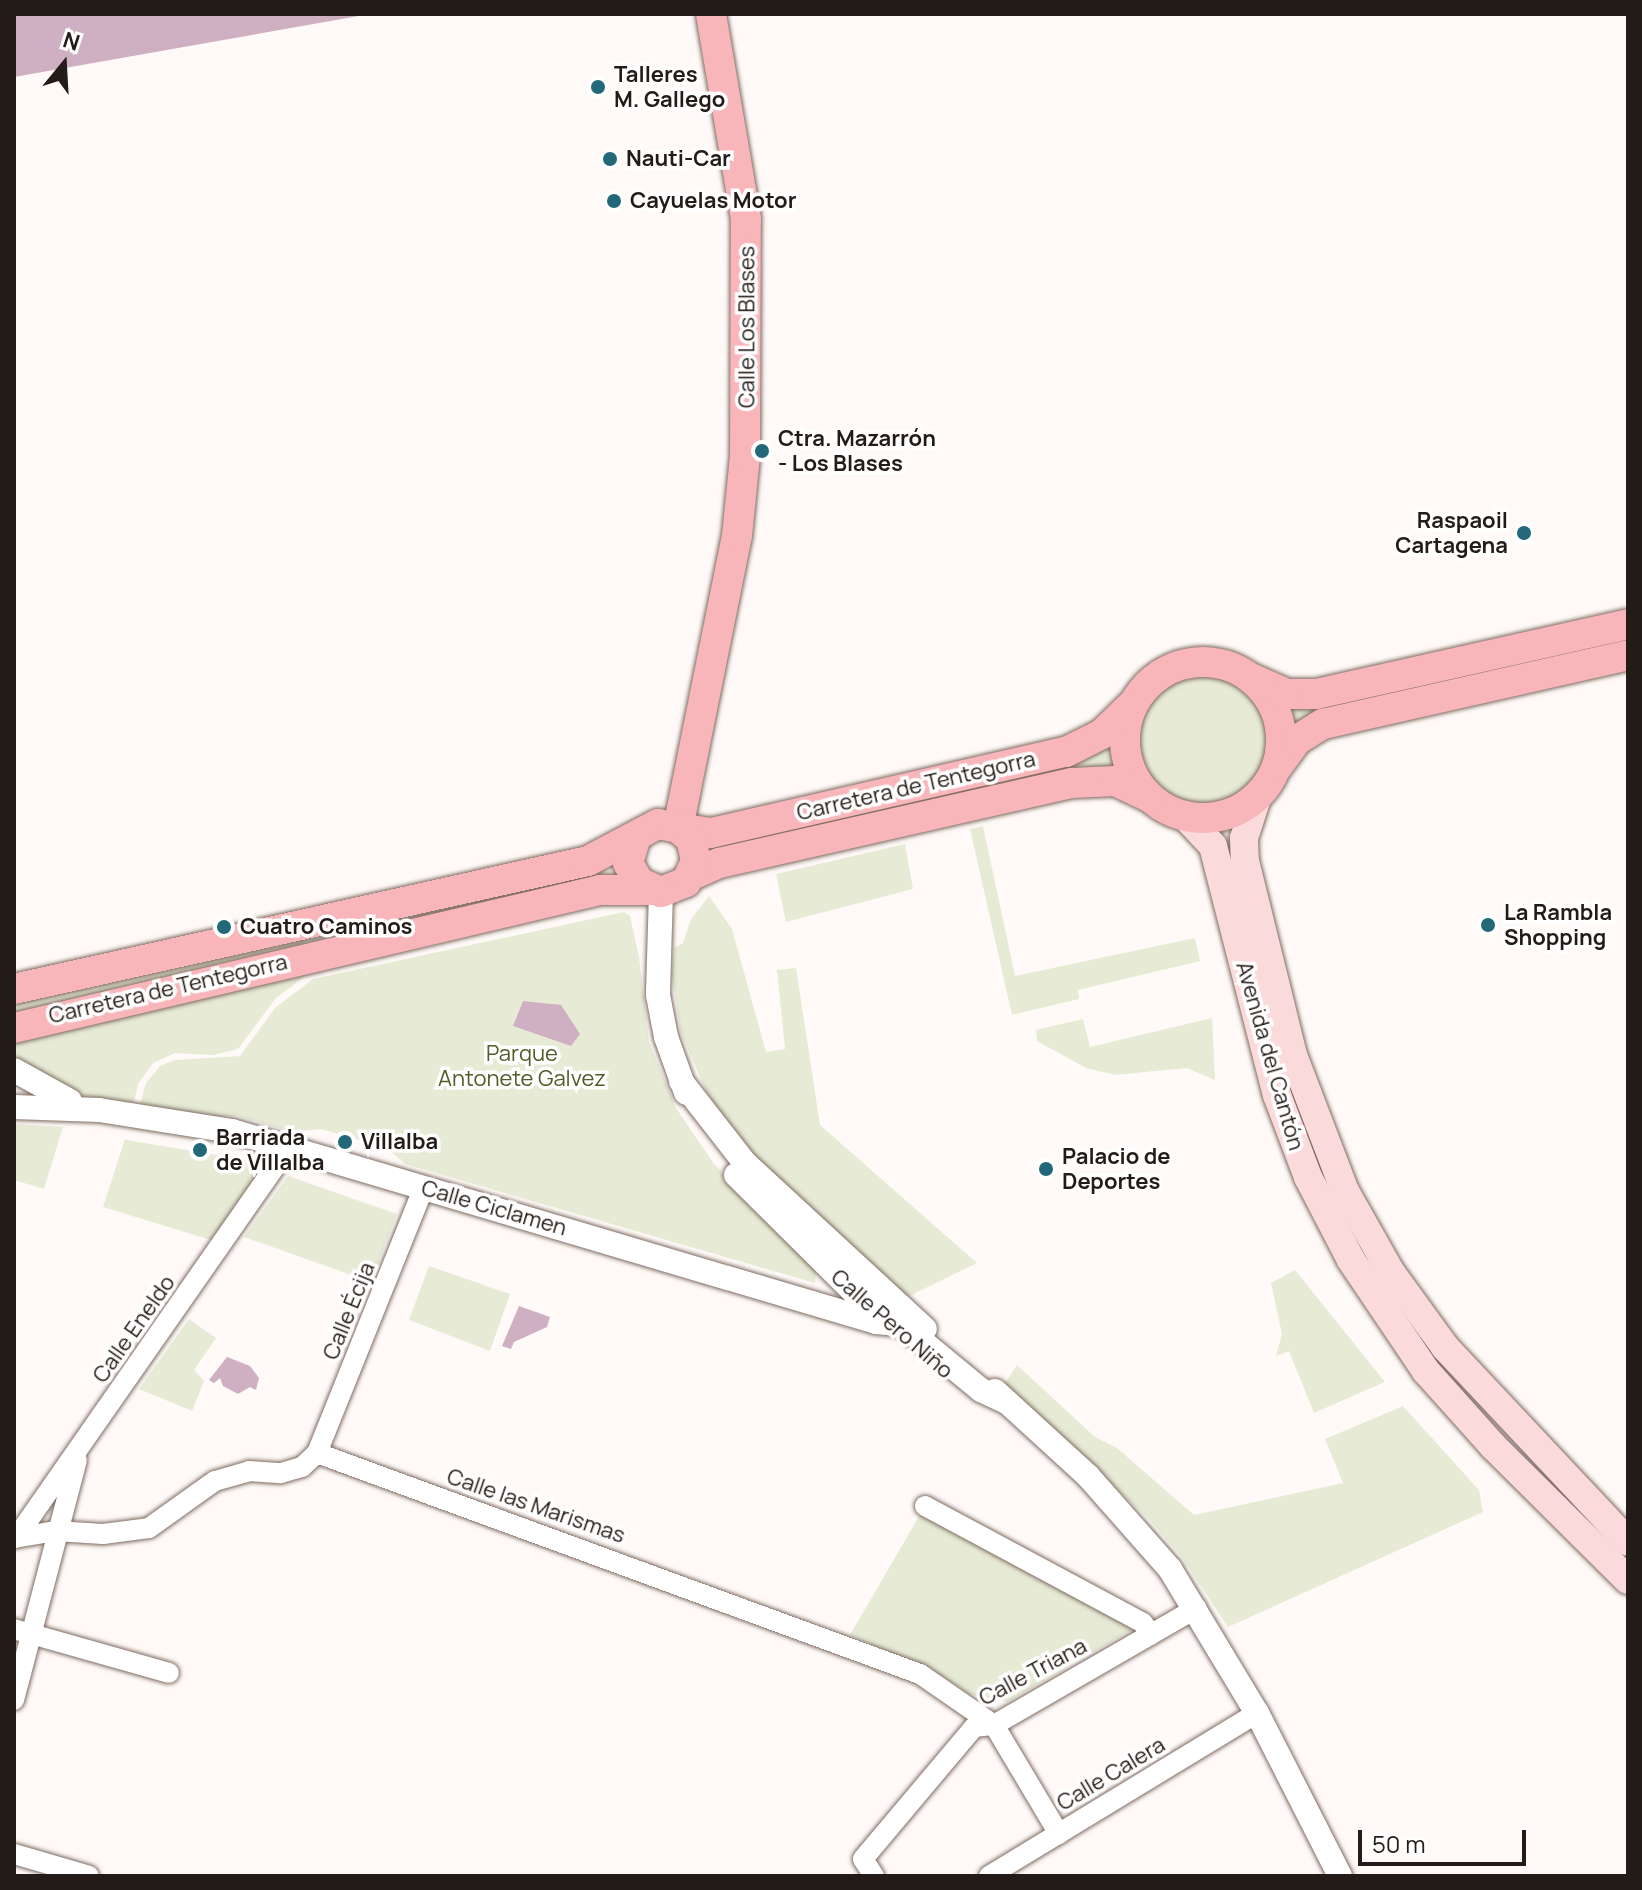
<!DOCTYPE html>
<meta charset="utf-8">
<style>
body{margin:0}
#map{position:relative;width:1642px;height:1890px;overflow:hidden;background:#fffaf8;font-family:Manrope,sans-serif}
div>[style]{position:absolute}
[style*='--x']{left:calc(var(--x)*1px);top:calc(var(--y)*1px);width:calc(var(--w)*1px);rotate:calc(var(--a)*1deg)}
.green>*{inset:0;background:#e7ebd5}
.water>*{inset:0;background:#cfafc2}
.roads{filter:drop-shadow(0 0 2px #7f6c62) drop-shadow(0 0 2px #7f6c62)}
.minor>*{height:20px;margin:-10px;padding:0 10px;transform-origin:10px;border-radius:10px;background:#fff}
.tertiary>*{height:24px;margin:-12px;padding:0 12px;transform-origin:12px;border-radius:12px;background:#fff}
.secondary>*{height:28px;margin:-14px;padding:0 14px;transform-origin:14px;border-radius:14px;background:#fbdadc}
.primary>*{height:30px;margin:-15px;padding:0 15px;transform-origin:15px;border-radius:15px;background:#f8b5ba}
.primary>.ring{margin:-15px;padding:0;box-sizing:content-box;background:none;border:30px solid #f8b5ba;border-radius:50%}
.dots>*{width:22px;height:22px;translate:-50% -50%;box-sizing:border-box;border:4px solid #fff;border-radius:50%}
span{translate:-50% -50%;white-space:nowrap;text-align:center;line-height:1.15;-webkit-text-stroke:7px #fff;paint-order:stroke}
.poi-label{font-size:22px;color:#231b17;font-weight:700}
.left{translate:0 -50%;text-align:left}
.right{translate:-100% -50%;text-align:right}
.street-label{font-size:22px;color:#231b17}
.park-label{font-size:22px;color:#545b28}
.frame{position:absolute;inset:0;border:16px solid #231b17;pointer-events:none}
.north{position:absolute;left:24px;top:24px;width:80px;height:80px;-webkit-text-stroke:6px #fff;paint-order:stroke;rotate:18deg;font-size:22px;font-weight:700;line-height:32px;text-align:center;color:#231b17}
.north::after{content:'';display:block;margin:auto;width:28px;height:36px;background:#231b17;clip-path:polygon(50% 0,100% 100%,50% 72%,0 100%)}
.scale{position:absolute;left:1358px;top:1830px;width:168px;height:36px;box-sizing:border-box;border:4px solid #231b17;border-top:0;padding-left:10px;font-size:24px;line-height:28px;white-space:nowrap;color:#231b17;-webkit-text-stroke:6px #fff;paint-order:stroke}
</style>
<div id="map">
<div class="green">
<i style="clip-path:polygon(1628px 624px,1628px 655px,1324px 724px,1276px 768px,1267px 785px,1240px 808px,1220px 816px,1184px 815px,1132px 787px,879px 827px,872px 796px,1066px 752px,1159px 676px,1180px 666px,1226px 666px,1275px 690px)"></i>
<i style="clip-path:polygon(983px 826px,1015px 976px,1195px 938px,1200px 961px,1078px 990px,1079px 999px,1012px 1015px,970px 829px)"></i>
<i style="clip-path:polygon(905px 844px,913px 889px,786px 922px,776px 874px)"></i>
<i style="clip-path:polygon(709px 896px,732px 929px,766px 1052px,785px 1049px,777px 970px,796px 968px,820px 1125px,977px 1263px,905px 1298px,774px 1182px,711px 1102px,681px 1033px,672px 976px,674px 948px,683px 943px,691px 919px)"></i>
<i style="clip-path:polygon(624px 912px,630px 916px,639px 957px,649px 1042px,676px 1108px,714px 1164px,816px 1271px,815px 1283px,405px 1164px,387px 1148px,321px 1129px,293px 1132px,237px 1116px,137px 1116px,146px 1083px,160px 1066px,175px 1060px,240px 1056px,275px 1008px,313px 979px)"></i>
<i style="clip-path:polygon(301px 927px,311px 972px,276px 998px,238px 1049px,213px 1055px,175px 1053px,153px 1063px,138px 1084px,131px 1115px,99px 1110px,14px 1070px,14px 989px)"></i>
<i style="clip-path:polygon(1212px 1018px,1215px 1080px,1187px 1068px,1115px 1075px,1086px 1068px,1037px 1041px,1036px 1030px,1083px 1019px,1090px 1047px)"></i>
<i style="clip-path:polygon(14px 1124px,63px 1127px,44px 1189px,14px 1180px)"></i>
<i style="clip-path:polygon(125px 1139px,132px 1141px,267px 1163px,211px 1240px,103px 1207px)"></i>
<i style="clip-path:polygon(288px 1176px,397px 1214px,371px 1282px,244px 1237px)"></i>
<i style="clip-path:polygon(429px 1266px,510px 1294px,490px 1351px,409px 1320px)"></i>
<i style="clip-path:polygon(1295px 1270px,1385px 1382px,1314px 1413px,1289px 1351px,1276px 1356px,1282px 1334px,1271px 1283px)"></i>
<i style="clip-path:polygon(189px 1319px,216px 1338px,194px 1370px,204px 1381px,192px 1411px,139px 1389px)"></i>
<i style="clip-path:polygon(1017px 1365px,1095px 1437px,1117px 1448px,1194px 1515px,1343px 1483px,1325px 1439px,1403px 1406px,1479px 1490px,1483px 1512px,1228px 1627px,1181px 1556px,1147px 1517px,1003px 1386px)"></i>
<i style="clip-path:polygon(925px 1506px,1143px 1623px,1007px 1702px,968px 1694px,943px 1676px,850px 1635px)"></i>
</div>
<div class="water">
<i style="clip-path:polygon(14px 14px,370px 14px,14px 77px)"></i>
<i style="clip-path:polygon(523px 1001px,561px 1005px,580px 1034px,571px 1046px,513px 1026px)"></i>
<i style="clip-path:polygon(519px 1306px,550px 1317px,547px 1327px,514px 1342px,511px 1349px,502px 1346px)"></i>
<i style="clip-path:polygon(227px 1357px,250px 1366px,259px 1378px,256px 1390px,250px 1387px,238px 1394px,223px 1386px,220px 1378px,214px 1383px,209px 1380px)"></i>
</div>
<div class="roads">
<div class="minor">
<i style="--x:317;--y:1453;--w:642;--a:20.13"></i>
<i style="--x:920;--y:1674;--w:90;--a:34.6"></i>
<i style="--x:994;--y:1725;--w:127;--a:59.2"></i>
<i style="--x:925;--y:1506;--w:247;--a:28.2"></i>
<i style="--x:1143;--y:1623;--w:14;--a:56"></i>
<i style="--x:14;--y:1538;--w:43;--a:-9.5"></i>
<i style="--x:56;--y:1531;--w:47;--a:3.7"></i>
<i style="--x:103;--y:1534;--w:46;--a:-7.4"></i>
<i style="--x:149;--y:1528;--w:81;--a:-35.5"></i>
<i style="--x:215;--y:1481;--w:35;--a:-16"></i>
<i style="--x:249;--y:1471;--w:32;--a:4"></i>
<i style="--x:281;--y:1473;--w:22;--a:-16"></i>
<i style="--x:302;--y:1467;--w:21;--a:-43"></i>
<i style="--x:317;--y:1453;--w:287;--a:-68.1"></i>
<i style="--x:16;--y:1538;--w:477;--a:-55.1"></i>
<i style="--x:14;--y:1629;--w:161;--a:15.8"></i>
<i style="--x:14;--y:1700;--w:248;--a:-75.3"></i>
<i style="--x:14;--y:1854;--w:78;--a:16.3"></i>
<i style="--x:874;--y:1876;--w:20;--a:-123"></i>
<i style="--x:863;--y:1859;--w:172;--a:-49.9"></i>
<i style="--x:974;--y:1727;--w:20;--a:-6"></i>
<i style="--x:994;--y:1725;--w:234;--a:-30"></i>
<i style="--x:989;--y:1876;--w:314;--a:-31.3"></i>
</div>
<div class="tertiary">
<i style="--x:661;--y:892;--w:103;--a:91.7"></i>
<i style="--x:658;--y:995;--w:43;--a:79.2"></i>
<i style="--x:666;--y:1037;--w:59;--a:70.3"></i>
<i style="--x:14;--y:1070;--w:64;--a:29"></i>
<i style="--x:681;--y:1081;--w:103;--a:52.1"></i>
<i style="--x:744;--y:1162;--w:246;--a:42.7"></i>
<i style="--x:14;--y:1107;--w:85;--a:2"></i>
<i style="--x:99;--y:1110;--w:135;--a:9"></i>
<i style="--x:232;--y:1131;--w:672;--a:16.52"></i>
<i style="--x:876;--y:1322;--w:25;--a:5"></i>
<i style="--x:901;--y:1324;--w:104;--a:39.5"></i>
<i style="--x:981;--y:1390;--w:29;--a:25"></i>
<i style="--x:736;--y:1175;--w:207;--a:44.8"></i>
<i style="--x:995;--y:1391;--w:126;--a:42.4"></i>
<i style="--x:1088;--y:1476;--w:124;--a:48.6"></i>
<i style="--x:1170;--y:1569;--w:168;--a:58.9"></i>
<i style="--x:1257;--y:1713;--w:183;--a:63"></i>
</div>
<div class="secondary">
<i style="--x:1258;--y:795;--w:45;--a:108"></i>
<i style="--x:1244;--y:838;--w:23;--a:88"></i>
<i style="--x:1245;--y:861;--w:200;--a:76.1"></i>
<i style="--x:1293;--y:1055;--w:146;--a:69.1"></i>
<i style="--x:1345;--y:1191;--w:92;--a:60.6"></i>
<i style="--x:1390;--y:1271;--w:94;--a:54.1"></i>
<i style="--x:1445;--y:1347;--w:267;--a:46.8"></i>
<i style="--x:1184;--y:815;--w:42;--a:46.9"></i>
<i style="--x:1213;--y:846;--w:257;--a:75.6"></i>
<i style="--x:1277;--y:1095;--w:88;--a:69.3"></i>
<i style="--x:1308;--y:1177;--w:93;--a:62.6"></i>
<i style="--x:1351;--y:1260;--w:134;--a:56"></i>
<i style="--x:1426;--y:1371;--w:101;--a:48.2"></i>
<i style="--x:1493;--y:1446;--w:190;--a:44.8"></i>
</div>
<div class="primary">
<i class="ring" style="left:1125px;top:662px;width:126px;height:126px"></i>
<i style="--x:1253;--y:679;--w:37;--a:24"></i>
<i style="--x:1287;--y:694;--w:29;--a:0"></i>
<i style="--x:1316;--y:694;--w:320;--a:-12.6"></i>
<i style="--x:1278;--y:766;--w:32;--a:-54"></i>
<i style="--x:1297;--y:740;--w:31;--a:-32"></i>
<i style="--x:1323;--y:724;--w:313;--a:-12.7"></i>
<i style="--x:678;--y:828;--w:298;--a:-78.6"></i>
<i style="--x:737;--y:536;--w:80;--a:-84.3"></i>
<i style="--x:745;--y:456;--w:237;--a:-89.8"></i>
<i style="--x:746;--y:219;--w:208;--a:-99.7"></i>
<i style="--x:678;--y:828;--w:33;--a:9"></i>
<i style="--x:711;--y:833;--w:364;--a:-12.9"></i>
<i style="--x:1066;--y:752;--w:40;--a:-26.6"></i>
<i style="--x:1102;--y:734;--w:43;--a:-44.1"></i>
<i style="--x:692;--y:875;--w:30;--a:-24"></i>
<i style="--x:719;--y:863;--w:362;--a:-12.8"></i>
<i style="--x:1072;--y:783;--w:43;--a:-2.7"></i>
<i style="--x:1115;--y:781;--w:38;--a:25"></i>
<i style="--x:14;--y:989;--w:588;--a:-12.57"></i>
<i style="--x:588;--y:861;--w:79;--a:-27.9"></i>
<i style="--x:658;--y:824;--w:20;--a:11"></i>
<i style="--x:678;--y:828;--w:17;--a:40"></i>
<i style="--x:691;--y:839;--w:23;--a:77"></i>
<i style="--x:696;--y:861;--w:23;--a:115"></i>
<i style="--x:686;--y:882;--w:27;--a:158"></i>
<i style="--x:661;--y:892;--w:24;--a:-156"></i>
<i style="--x:639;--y:882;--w:22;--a:-120"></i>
<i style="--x:628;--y:863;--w:28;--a:-73"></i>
<i style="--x:14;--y:1028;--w:602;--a:-13.25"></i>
<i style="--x:600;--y:890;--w:51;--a:0"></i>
</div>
</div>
<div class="dots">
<i style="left:598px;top:87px;background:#226878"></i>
<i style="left:610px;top:159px;background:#226878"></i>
<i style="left:614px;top:201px;background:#226878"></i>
<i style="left:762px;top:451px;background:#226878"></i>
<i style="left:1524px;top:533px;background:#226878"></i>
<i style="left:1488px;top:925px;background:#226878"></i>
<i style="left:224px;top:927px;background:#226878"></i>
<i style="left:345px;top:1142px;background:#226878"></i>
<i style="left:200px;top:1150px;background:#226878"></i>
<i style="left:1046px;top:1169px;background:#226878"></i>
</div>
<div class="poi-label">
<span class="left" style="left:614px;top:87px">Talleres<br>M. Gallego</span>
<span class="left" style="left:626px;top:159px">Nauti-Car</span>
<span class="left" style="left:630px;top:201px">Cayuelas Motor</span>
<span class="left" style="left:778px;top:451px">Ctra. Mazarrón<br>- Los Blases</span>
<span class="right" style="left:1508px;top:533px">Raspaoil<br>Cartagena</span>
<span class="left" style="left:1504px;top:925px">La Rambla<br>Shopping</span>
<span class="left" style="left:240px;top:927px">Cuatro Caminos</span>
<span class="left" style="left:216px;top:1150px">Barriada<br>de Villalba</span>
<span class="left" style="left:361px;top:1142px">Villalba</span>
<span class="left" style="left:1062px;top:1169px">Palacio de<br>Deportes</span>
</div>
<div class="street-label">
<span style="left:747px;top:327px;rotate:-90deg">Calle Los Blases</span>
<span style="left:916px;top:786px;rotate:-13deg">Carretera de Tentegorra</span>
<span style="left:168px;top:989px;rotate:-13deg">Carretera de Tentegorra</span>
<span style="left:1270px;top:1056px;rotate:74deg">Avenida del Cantón</span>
<span style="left:494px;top:1208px;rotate:16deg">Calle Ciclamen</span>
<span style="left:349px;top:1311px;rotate:-68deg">Calle Écija</span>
<span style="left:892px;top:1324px;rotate:41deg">Calle Pero Niño</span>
<span style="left:134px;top:1329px;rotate:-55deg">Calle Eneldo</span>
<span style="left:536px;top:1506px;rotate:19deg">Calle las Marismas</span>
<span style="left:1033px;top:1672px;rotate:-28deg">Calle Triana</span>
<span style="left:1111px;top:1774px;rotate:-31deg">Calle Calera</span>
</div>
<div class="park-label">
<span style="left:522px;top:1066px">Parque<br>Antonete Galvez</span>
</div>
<div class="frame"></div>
<div class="north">N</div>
<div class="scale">50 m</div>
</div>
